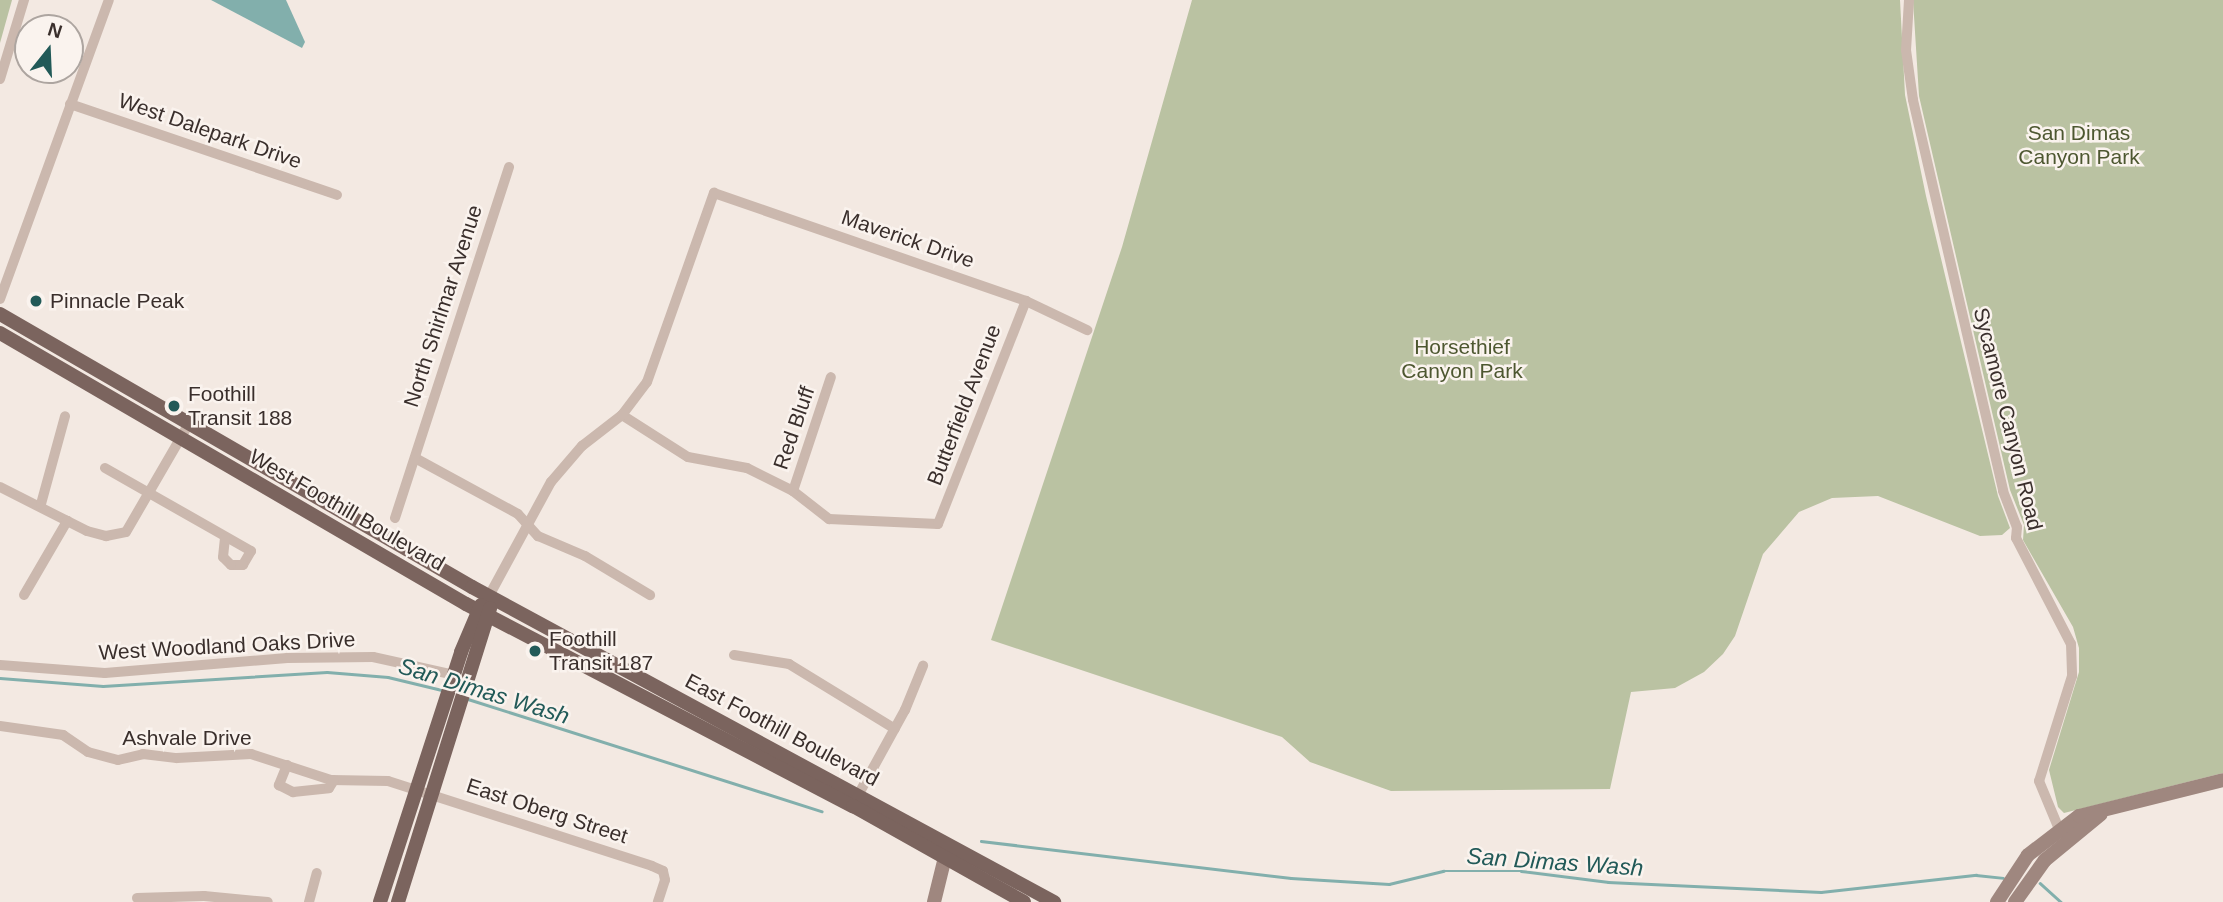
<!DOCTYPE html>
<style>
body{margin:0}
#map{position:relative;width:2223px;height:902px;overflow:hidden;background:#f3e9e2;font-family:Arial,sans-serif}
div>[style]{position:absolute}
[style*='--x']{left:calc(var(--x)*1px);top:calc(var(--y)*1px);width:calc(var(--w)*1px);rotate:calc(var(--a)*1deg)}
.green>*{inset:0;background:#bac2a2}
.water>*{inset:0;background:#82afac}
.stream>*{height:2.5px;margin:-1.25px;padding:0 1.25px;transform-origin:1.25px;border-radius:1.25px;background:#82afac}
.street>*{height:10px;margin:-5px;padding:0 5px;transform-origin:5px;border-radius:5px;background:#cbb8ae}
.secondary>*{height:14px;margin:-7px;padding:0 7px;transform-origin:7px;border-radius:7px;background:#9f877f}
.primary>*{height:14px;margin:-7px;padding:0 7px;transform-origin:7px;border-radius:7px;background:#7b645e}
.dots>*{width:19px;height:19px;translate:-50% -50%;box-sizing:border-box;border:4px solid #faf3ee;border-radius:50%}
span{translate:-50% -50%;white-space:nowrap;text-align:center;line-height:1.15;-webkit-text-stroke:5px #faf3ee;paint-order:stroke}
.street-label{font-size:21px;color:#3a2f2c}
.park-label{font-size:21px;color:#4d5730}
.poi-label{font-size:21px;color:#3a2f2c}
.left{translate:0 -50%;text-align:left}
.water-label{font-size:23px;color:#225a58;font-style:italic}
.north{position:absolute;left:14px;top:14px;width:70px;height:70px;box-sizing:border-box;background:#faf3ee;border:2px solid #ada5a0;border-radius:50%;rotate:18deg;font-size:19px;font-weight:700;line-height:28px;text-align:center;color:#3a2f2c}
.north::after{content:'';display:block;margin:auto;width:24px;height:32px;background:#225a58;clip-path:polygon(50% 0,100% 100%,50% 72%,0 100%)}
</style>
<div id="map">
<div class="green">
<i style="clip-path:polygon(0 0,12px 0,0 43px)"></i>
<i style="clip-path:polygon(1192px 0,1900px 0,1905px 95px,1926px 196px,1998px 496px,2010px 528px,2002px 535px,1980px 536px,1878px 496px,1832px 498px,1799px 512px,1763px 554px,1735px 636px,1723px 654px,1704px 672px,1675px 688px,1631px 692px,1610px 789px,1391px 791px,1310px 762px,1282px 737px,991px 640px,1122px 247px)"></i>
<i style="clip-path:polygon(1913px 0,2223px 0,2223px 773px,2064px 813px,2058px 807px,2049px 770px,2079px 672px,2079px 648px,2073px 627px,2023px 540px,2024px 525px,2010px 490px,1919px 96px)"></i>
</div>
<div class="water">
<i style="clip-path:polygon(211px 0,286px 0,305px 42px,302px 48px)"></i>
</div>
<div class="stream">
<i style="--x:0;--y:678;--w:103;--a:4.4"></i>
<i style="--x:103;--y:686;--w:224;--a:-3.6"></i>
<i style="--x:327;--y:672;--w:61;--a:4.7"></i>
<i style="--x:388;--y:677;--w:56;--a:13.5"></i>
<i style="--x:468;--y:699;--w:371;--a:17.6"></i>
<i style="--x:981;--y:841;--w:312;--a:6.8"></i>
<i style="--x:1291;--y:878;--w:98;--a:3.5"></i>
<i style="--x:1389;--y:884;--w:56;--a:-13.5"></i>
<i style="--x:1443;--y:871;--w:78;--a:0"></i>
<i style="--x:1521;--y:871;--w:88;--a:7.2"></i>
<i style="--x:1608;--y:882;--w:213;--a:2.7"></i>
<i style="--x:1821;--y:892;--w:156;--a:-6.3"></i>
<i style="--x:1976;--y:875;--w:27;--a:6"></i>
<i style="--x:2040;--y:883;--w:28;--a:42"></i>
</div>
<div class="street">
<i style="--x:1909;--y:0;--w:50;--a:93.4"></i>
<i style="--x:1906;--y:50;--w:50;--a:82"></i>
<i style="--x:1913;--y:100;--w:401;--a:77"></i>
<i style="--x:2003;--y:491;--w:39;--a:69"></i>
<i style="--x:2017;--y:527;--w:11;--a:95"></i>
<i style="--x:2016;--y:538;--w:119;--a:62.6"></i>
<i style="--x:2071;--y:644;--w:32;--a:88"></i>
<i style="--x:2072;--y:676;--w:110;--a:107.4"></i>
<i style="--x:2039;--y:781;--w:52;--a:67.4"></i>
<i style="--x:0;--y:79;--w:83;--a:-73.1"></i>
<i style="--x:70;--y:104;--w:282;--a:18.8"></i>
<i style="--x:0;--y:299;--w:318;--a:-70"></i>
<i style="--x:622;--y:415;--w:78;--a:32.5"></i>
<i style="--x:688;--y:457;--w:60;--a:10.6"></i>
<i style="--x:747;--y:468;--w:51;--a:26.6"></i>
<i style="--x:793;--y:491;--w:46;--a:37.9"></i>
<i style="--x:829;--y:519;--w:109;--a:2.6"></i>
<i style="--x:938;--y:524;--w:240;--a:-68.5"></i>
<i style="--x:415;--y:458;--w:117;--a:28.5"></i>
<i style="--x:518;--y:514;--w:30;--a:48"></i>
<i style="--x:538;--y:536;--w:51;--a:23.1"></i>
<i style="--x:585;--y:556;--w:76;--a:31"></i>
<i style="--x:105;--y:468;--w:168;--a:29.6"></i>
<i style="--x:251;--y:551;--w:16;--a:120"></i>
<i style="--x:243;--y:565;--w:12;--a:180"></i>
<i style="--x:231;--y:565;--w:11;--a:-135"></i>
<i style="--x:223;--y:557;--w:19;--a:-84"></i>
<i style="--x:0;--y:487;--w:97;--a:26.8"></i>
<i style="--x:87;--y:531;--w:20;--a:15"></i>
<i style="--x:106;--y:536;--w:20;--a:-11"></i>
<i style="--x:126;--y:532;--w:124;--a:-59.9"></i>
<i style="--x:793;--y:491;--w:120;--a:-71.6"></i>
<i style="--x:41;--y:504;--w:91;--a:-74.7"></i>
<i style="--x:395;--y:518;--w:369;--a:-72"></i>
<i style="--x:24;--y:595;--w:86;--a:-59.8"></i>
<i style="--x:489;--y:596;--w:130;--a:-61.5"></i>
<i style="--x:551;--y:482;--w:48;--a:-49.3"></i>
<i style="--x:582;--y:446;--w:51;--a:-37.8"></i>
<i style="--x:622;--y:415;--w:41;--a:-52.9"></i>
<i style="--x:647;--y:382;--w:201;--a:-70.5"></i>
<i style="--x:714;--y:193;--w:330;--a:19.1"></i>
<i style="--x:1026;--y:301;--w:68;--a:25.4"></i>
<i style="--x:734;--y:655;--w:56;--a:9.3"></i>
<i style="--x:789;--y:664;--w:124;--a:31.5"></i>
<i style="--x:0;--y:665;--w:105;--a:4.4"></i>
<i style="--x:105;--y:673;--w:183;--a:-4.7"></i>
<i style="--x:287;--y:658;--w:86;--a:-0.7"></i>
<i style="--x:373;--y:657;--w:83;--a:12.5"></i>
<i style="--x:0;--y:726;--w:64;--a:8.1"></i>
<i style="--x:63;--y:735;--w:30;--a:34"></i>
<i style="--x:88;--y:752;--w:31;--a:15"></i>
<i style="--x:118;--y:760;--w:26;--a:-13"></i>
<i style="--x:143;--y:754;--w:34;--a:7"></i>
<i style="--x:177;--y:758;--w:74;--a:-3.1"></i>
<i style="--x:251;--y:754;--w:84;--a:18"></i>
<i style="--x:331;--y:780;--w:57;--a:1"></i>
<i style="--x:388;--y:781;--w:277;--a:17.8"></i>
<i style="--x:652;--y:866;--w:12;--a:24"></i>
<i style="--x:663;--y:871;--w:9;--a:77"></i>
<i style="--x:665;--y:880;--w:23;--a:108"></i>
<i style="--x:287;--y:765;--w:22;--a:112"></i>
<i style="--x:279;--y:785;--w:16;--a:27"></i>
<i style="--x:293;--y:792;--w:36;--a:-6"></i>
<i style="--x:329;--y:788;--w:9;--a:-58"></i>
<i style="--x:856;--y:799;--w:102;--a:-61.2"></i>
<i style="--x:905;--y:710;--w:48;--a:-67.8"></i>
<i style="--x:137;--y:898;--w:67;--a:-1.7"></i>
<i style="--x:204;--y:896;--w:64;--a:5.4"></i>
<i style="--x:309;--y:902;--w:30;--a:-75"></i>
</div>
<div class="secondary">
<i style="--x:934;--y:902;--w:55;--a:-76.2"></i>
<i style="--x:1997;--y:902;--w:56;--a:-56.6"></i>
<i style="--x:2028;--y:855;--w:64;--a:-37.4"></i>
<i style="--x:2079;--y:816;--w:148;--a:-14"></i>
<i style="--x:2015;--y:902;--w:52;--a:-54.5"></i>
<i style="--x:2045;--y:860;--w:72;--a:-39.4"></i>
</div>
<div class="primary">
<i style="--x:0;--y:314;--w:545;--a:30.04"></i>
<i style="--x:472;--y:587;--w:662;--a:28.42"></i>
<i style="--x:0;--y:333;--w:539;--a:30.18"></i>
<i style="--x:466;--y:604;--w:437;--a:27.6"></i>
<i style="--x:853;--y:806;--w:196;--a:29.3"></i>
<i style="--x:380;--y:902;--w:263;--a:-72"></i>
<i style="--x:461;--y:652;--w:51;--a:-66.9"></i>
<i style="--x:398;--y:902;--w:308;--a:-72.6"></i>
</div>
<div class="dots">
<i style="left:36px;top:301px;background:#225a58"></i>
<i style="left:174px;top:406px;background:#225a58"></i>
<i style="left:535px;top:651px;background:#225a58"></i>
</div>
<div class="street-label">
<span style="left:210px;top:131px;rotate:19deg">West Dalepark Drive</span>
<span style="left:908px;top:239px;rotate:19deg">Maverick Drive</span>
<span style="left:443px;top:306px;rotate:-72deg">North Shirlmar Avenue</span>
<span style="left:964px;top:405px;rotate:-69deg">Butterfield Avenue</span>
<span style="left:2008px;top:419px;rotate:76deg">Sycamore Canyon Road</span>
<span style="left:794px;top:428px;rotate:-71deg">Red Bluff</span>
<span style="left:347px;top:510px;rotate:30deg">West Foothill Boulevard</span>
<span style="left:227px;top:646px;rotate:-3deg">West Woodland Oaks Drive</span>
<span style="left:782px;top:730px;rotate:28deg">East Foothill Boulevard</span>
<span style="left:187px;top:738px">Ashvale Drive</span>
<span style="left:547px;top:811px;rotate:18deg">East Oberg Street</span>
</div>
<div class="park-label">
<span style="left:2079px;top:145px">San Dimas<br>Canyon Park</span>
<span style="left:1462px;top:359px">Horsethief<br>Canyon Park</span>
</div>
<div class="poi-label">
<span class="left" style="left:50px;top:301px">Pinnacle Peak</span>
<span class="left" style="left:188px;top:406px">Foothill<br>Transit 188</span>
<span class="left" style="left:549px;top:651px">Foothill<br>Transit 187</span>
</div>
<div class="water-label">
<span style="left:484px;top:691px;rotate:17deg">San Dimas Wash</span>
<span style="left:1555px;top:862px;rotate:4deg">San Dimas Wash</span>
</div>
<div class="north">N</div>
</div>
